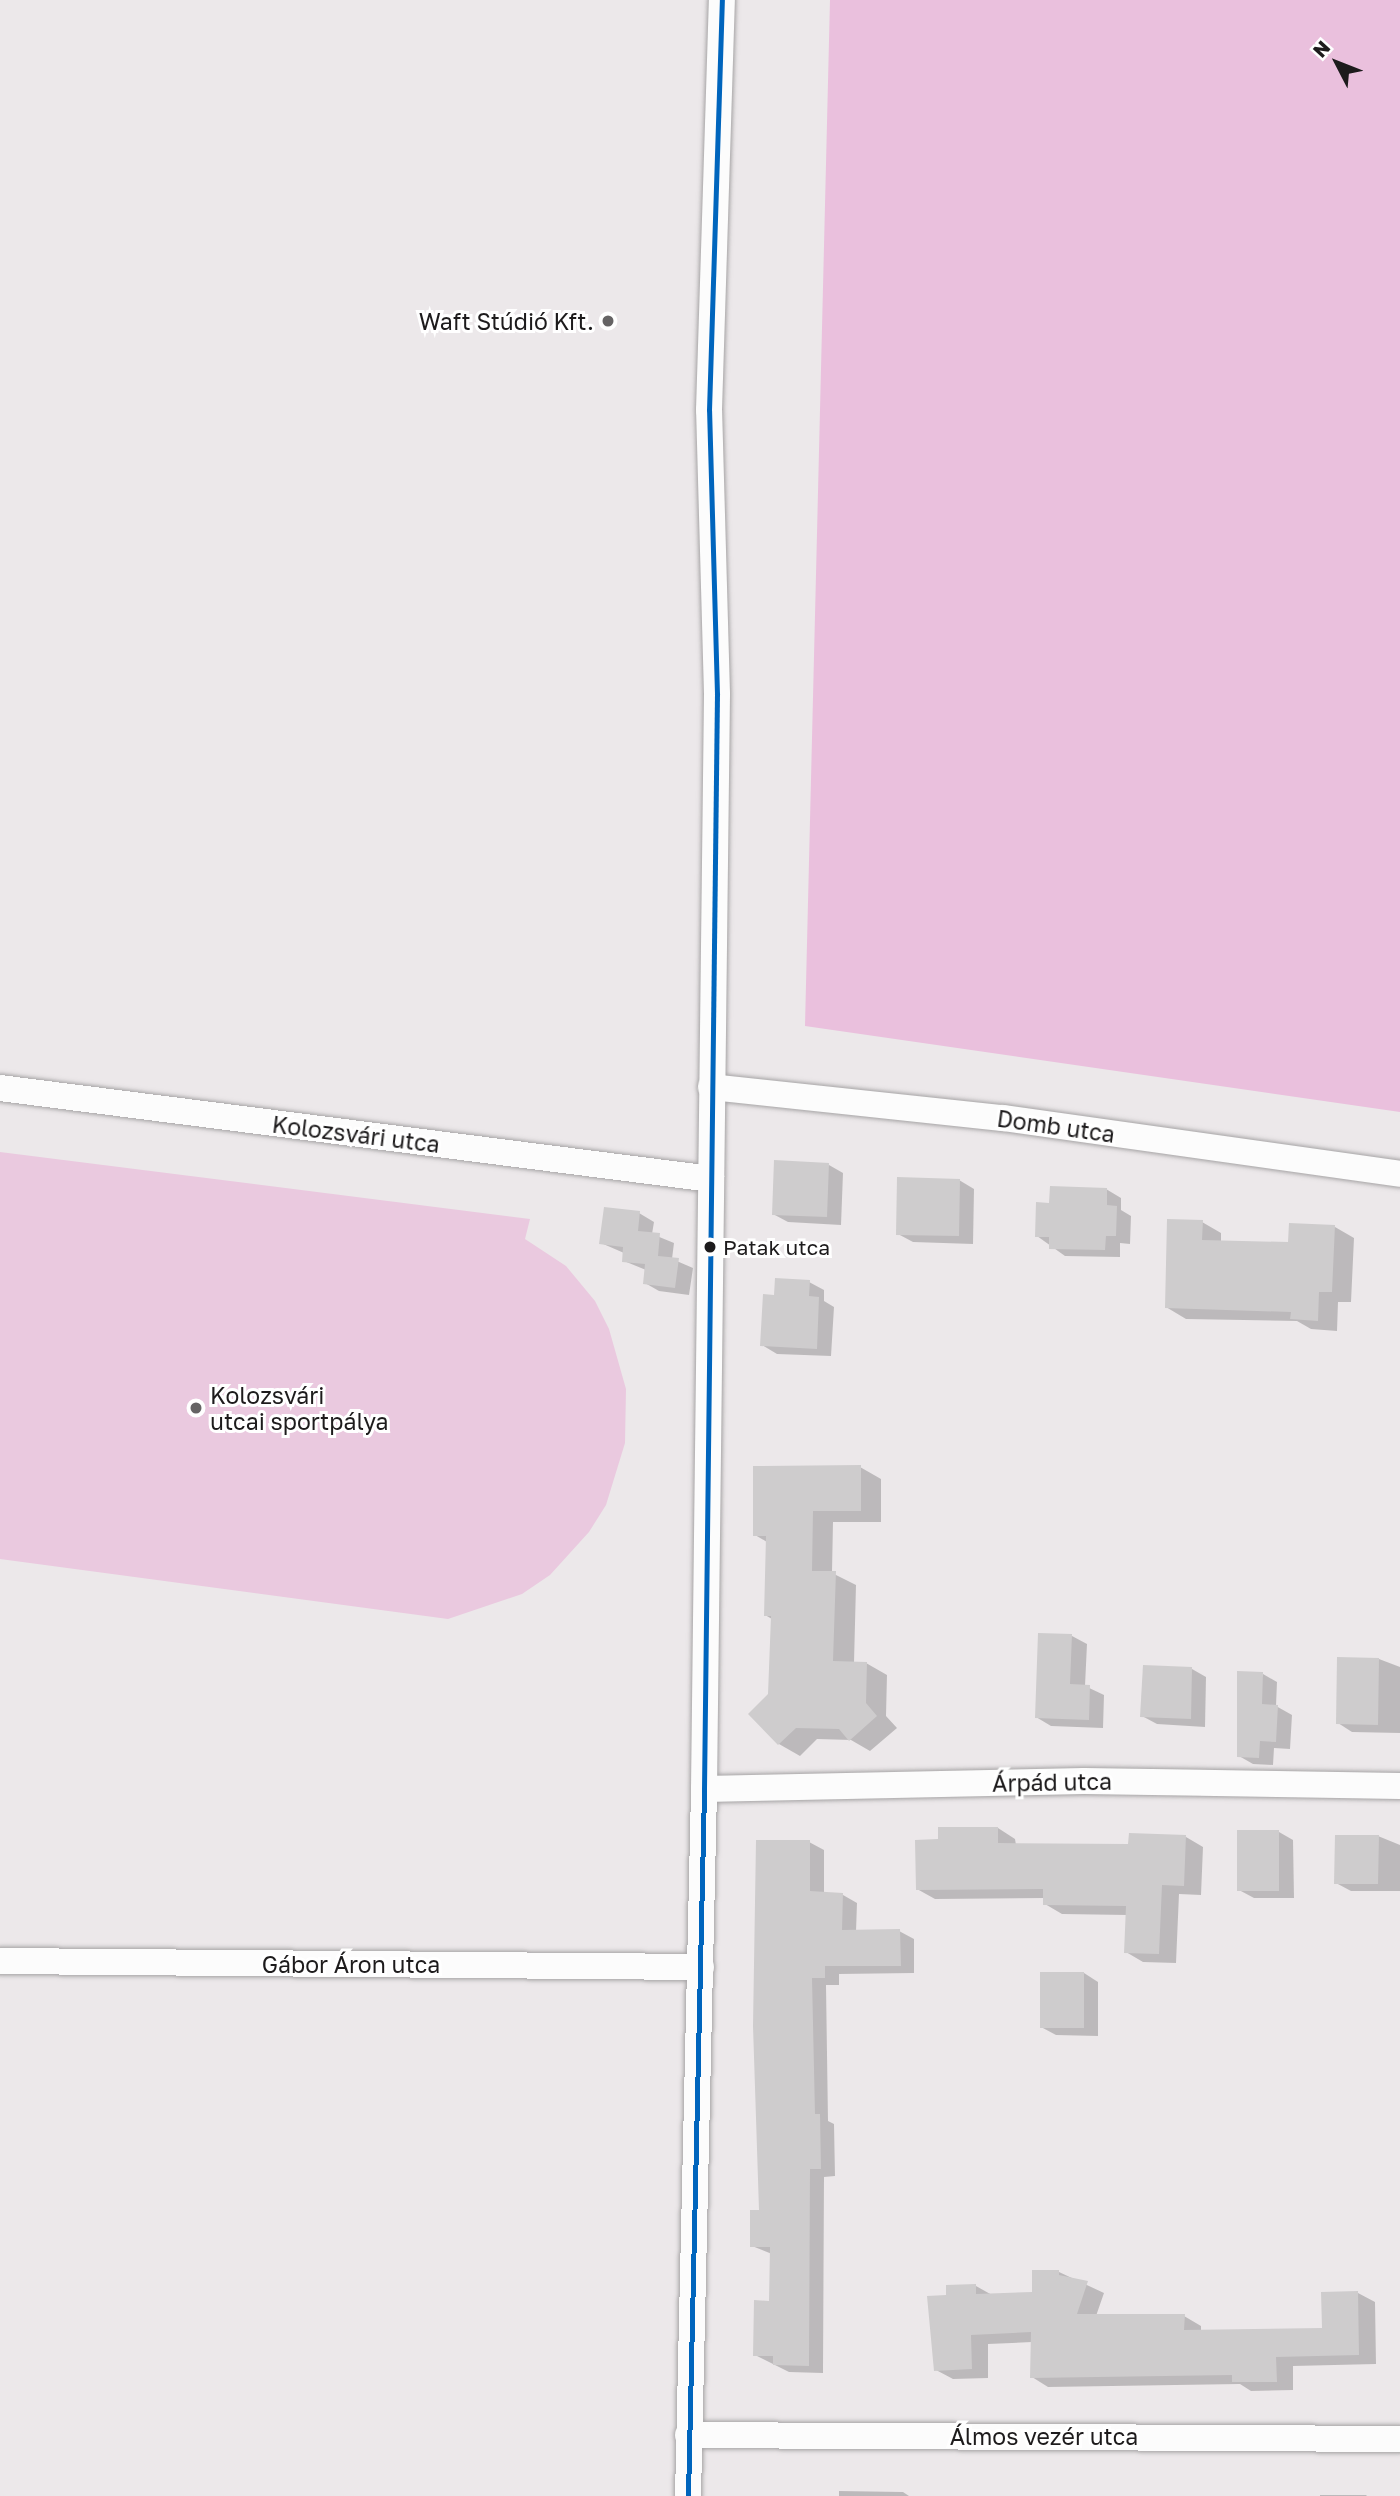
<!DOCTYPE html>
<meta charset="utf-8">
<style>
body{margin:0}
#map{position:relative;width:1400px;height:2496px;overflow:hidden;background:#ece8ea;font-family:"Golos Text",sans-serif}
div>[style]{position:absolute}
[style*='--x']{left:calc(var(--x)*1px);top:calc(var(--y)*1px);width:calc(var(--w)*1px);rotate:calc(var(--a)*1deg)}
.green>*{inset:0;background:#eac9df}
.forest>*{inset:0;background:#eac0dd}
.shadow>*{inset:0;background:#0003}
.building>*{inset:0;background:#cecccd}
.roads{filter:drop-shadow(0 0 2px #a6a4a5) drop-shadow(0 0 2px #a6a4a5)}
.minor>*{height:26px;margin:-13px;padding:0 13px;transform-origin:13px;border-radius:13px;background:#fcfcfc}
.bus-1>*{height:5px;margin:-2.5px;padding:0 2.5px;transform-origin:2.5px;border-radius:2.5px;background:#0065bd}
.dots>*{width:19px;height:19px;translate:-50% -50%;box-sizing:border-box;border:4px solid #fff;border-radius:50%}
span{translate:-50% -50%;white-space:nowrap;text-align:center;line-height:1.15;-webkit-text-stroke:6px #fff;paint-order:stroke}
.bus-label{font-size:21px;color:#1d1b1c}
.left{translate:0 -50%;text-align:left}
.poi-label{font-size:23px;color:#1d1b1c}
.right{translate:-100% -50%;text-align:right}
.street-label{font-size:23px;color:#1d1b1c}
.north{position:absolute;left:1302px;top:28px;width:70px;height:70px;-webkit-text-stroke:5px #fff;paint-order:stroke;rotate:312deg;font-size:19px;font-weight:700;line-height:28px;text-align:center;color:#1d1b1c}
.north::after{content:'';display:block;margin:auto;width:24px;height:32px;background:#1d1b1c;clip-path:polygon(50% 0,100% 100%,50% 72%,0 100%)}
</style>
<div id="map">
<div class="green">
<i style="clip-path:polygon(0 1152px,530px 1219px,525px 1239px,566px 1266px,595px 1301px,609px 1329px,626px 1389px,625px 1443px,606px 1505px,589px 1532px,550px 1575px,522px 1594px,448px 1619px,0 1559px)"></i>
</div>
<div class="forest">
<i style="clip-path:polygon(830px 0,1400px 0,1400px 1112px,805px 1026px)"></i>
</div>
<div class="shadow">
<i style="clip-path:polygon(829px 1165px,843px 1173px,841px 1225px,788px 1222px,773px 1214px)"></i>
<i style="clip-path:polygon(959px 1180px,974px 1189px,973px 1244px,913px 1242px,898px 1234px)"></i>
<i style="clip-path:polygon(1106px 1189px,1121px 1198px,1121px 1210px,1131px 1216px,1130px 1244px,1120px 1243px,1120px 1257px,1065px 1256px,1037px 1236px,1051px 1204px)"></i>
<i style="clip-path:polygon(639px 1213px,654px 1222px,652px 1234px,674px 1243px,672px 1259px,693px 1268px,689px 1295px,659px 1291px,645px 1283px,646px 1270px,624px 1261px,624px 1253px,601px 1243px)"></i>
<i style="clip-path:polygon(1202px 1222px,1221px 1233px,1221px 1242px,1290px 1244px,1335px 1227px,1354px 1238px,1351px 1302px,1338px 1302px,1337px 1331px,1311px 1329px,1297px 1321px,1186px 1319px,1166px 1307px)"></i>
<i style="clip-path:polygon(809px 1282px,824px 1290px,824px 1301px,834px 1307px,831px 1356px,777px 1354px,762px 1345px,775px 1296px)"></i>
<i style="clip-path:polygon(860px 1467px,881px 1479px,881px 1522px,833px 1522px,832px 1573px,856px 1585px,854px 1663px,866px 1663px,887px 1675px,886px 1716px,897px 1728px,870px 1751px,851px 1740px,817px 1739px,800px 1756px,779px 1744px,770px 1695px,772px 1619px,765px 1615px,767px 1542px,755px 1535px)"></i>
<i style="clip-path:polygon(1040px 1635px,1072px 1636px,1087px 1644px,1085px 1686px,1104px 1695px,1103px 1728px,1051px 1726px,1036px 1717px)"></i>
<i style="clip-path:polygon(1379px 1659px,1400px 1667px,1400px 1733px,1352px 1732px,1338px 1723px)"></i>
<i style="clip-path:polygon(1192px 1669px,1206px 1677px,1205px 1727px,1157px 1724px,1142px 1716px)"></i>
<i style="clip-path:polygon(1263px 1674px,1277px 1682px,1276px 1706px,1292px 1715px,1290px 1749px,1274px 1748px,1273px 1765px,1253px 1764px,1239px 1756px)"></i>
<i style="clip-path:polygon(998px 1828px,1015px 1839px,1016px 1845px,1130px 1846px,1186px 1837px,1203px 1847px,1201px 1895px,1179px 1894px,1176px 1963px,1143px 1962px,1126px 1952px,1127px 1915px,1062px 1914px,1045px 1904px,1045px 1898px,935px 1899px,917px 1889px,939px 1841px)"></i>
<i style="clip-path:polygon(1279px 1832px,1293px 1840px,1294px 1898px,1254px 1898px,1239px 1890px)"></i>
<i style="clip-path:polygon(1378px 1836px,1400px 1845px,1400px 1891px,1351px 1891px,1336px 1883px)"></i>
<i style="clip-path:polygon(809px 1842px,824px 1850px,824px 1894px,843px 1895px,857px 1903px,856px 1932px,899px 1931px,914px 1939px,914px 1973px,839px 1974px,839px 1985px,826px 1985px,828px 2121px,834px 2124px,835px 2176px,824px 2177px,823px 2373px,789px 2372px,755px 2355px,771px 2302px,772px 2254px,752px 2246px,760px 2212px)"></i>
<i style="clip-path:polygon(1084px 1973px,1098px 1982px,1098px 2036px,1056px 2035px,1041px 2027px)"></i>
<i style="clip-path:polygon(1059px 2272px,1104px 2293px,1096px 2316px,1184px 2316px,1201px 2326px,1201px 2331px,1324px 2330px,1358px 2293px,1375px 2302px,1376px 2364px,1293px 2366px,1293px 2390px,1251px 2391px,1240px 2384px,1048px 2387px,1032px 2377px,1032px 2342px,988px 2344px,988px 2378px,953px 2379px,936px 2370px,948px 2297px,976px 2286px,992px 2295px,1034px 2294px)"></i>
<i style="clip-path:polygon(839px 2491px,903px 2492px,909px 2496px,839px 2496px)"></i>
<i style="clip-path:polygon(1320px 2495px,1366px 2495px,1367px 2496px,1320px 2496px)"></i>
</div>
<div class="building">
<i style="clip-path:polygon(774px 1160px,829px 1163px,827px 1217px,772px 1215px)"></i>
<i style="clip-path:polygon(897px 1177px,960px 1179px,959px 1236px,896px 1235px)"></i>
<i style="clip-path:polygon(1050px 1186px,1107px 1188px,1107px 1205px,1117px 1206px,1116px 1236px,1106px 1236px,1105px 1250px,1049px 1249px,1049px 1237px,1035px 1237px,1036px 1202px,1049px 1203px)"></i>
<i style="clip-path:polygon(604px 1207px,640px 1211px,638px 1231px,660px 1233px,658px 1256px,679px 1258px,675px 1288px,643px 1284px,645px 1264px,622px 1262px,623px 1247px,599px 1244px)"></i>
<i style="clip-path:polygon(1167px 1219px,1203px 1220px,1202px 1240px,1288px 1242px,1289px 1223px,1335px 1225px,1332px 1292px,1319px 1292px,1318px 1321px,1290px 1319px,1291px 1312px,1165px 1308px)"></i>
<i style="clip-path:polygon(775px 1278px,810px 1280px,809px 1296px,819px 1297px,817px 1349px,760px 1346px,763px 1294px,774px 1295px)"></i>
<i style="clip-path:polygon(861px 1465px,861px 1511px,813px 1511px,812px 1571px,836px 1571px,833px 1661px,867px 1662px,866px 1703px,877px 1716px,849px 1741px,839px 1729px,796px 1728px,778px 1745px,748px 1714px,768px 1694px,771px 1616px,764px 1616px,766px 1536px,753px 1536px,753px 1466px)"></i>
<i style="clip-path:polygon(1038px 1633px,1072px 1634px,1070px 1684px,1090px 1685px,1089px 1720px,1035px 1718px)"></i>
<i style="clip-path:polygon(1337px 1657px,1379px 1658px,1378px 1725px,1336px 1724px)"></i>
<i style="clip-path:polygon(1143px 1665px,1192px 1667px,1191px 1719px,1140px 1717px)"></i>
<i style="clip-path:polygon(1237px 1671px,1263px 1672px,1262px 1704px,1278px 1705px,1276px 1742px,1260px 1741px,1259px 1758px,1237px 1757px)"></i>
<i style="clip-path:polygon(938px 1827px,998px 1827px,998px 1843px,1128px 1844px,1129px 1833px,1186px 1835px,1184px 1886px,1162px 1885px,1159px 1954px,1124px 1953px,1126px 1906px,1043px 1905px,1043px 1889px,916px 1890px,915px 1840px,938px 1839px)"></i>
<i style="clip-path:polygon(1237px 1830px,1279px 1830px,1279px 1891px,1237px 1891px)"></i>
<i style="clip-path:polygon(1335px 1835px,1379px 1835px,1378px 1884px,1334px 1884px)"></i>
<i style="clip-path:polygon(756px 1840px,810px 1840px,810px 1891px,843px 1893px,842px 1930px,900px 1929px,901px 1966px,825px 1966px,825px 1978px,812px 1978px,815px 2114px,820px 2114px,821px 2169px,810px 2169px,809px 2366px,773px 2365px,773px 2356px,753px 2356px,754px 2300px,769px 2301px,770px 2247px,750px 2247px,750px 2210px,759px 2210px,753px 2026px)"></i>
<i style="clip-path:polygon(1040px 1972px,1084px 1972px,1084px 2028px,1040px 2028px)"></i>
<i style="clip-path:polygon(1032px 2270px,1059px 2270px,1059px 2275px,1088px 2281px,1077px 2314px,1185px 2314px,1184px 2330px,1322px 2328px,1321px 2292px,1358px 2291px,1359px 2355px,1276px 2357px,1277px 2382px,1232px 2382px,1232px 2375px,1030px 2378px,1031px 2332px,971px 2335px,972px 2369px,934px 2371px,927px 2296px,946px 2295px,946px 2285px,976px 2284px,976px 2294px,1032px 2292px)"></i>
</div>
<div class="roads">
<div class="minor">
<i style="--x:711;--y:1087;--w:294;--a:6.1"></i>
<i style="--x:1003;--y:1118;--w:401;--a:8"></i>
<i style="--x:0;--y:1088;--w:717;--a:7.29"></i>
<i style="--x:704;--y:1789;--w:380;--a:-1.2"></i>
<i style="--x:1084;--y:1781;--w:316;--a:0.9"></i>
<i style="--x:0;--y:1961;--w:701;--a:0.49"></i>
<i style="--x:688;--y:2435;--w:712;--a:0.32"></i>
<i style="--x:688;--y:2496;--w:707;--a:-88.7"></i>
<i style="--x:704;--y:1789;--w:1095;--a:-89.32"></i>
<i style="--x:717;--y:694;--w:284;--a:-91.6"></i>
<i style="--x:709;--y:410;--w:410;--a:-88.2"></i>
</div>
</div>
<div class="bus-1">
<i style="--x:688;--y:2496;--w:707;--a:-88.7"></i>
<i style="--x:704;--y:1789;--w:1095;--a:-89.32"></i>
<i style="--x:717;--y:694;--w:284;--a:-91.6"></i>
<i style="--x:709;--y:410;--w:410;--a:-88.2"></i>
</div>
<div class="dots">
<i style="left:608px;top:321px;background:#656364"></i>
<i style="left:710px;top:1247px;background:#1d1b1c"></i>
<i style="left:196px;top:1408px;background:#656364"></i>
</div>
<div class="bus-label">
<span class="left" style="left:723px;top:1247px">Patak utca</span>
</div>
<div class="poi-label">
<span class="right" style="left:594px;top:321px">Waft Stúdió Kft.</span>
<span class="left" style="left:210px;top:1408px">Kolozsvári<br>utcai sportpálya</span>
</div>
<div class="street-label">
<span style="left:1056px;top:1126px;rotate:8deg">Domb utca</span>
<span style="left:356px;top:1134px;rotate:7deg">Kolozsvári utca</span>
<span style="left:1052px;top:1782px;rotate:-1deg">Árpád utca</span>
<span style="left:351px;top:1964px">Gábor Áron utca</span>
<span style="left:1044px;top:2436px">Álmos vezér utca</span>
</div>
<div class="north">N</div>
</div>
